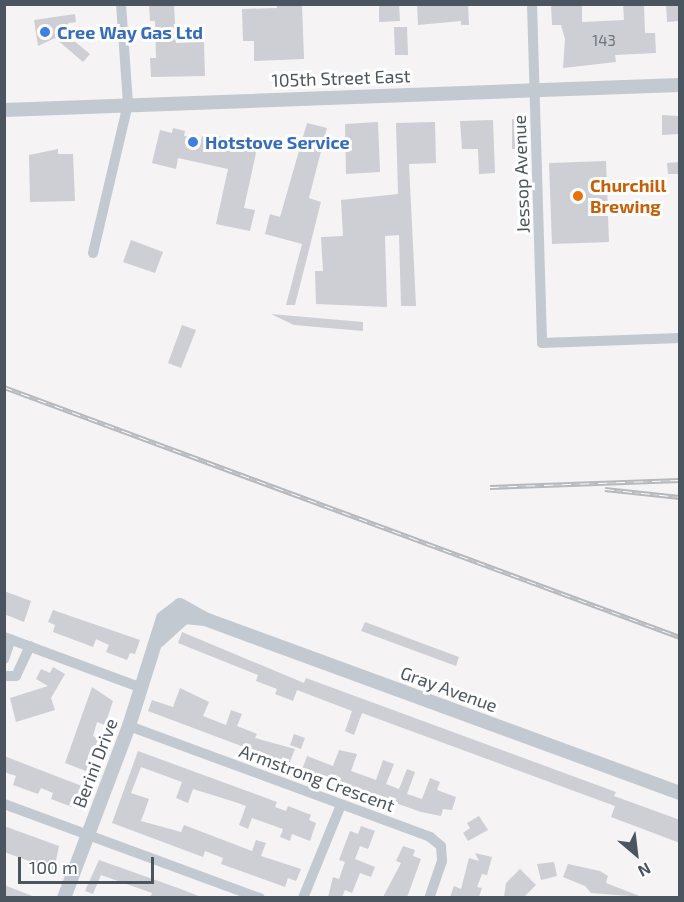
<!DOCTYPE html>
<style>
body{margin:0}
#map{position:relative;width:684px;height:902px;overflow:hidden;background:#f5f3f3;font-family:"Exo 2",sans-serif}
div>[style]{position:absolute}
[style*='--x']{left:calc(var(--x)*1px);top:calc(var(--y)*1px);width:calc(var(--w)*1px);rotate:calc(var(--a)*1deg)}
.building>*{inset:0;background:#cdcfd5}
.minor>*{height:10px;margin:-5px;padding:0 5px;transform-origin:5px;border-radius:5px;background:#c2c9d1}
.tertiary>*{height:14px;margin:-7px;padding:0 7px;transform-origin:7px;border-radius:7px;background:#c2c9d1}
.rail>*{height:5px;margin-top:-2.5px;transform-origin:0;background:repeating-linear-gradient(90deg,#fff 0 9px,#b5b8bc 0 18px);box-sizing:border-box;border-block:2px solid #b5b8bc}
.dots>*{width:16px;height:16px;translate:-50% -50%;box-sizing:border-box;border:3px solid #fff;border-radius:50%}
span{translate:-50% -50%;white-space:nowrap;text-align:center;line-height:1.15;-webkit-text-stroke:6px #fff;paint-order:stroke}
.number-label{font-size:15px;color:#6c747d}
.number-label span{-webkit-text-stroke-width:0}
.shop-label{font-size:18px;color:#366cbe;font-weight:700}
.left{translate:0 -50%;text-align:left}
.street-label{font-size:18px;color:#4b5560}
.food-label{font-size:18px;color:#c56008;font-weight:700}
.frame{position:absolute;inset:0;border:6px solid #4b5560;pointer-events:none}
.north{position:absolute;left:606px;top:824px;width:60px;height:60px;-webkit-text-stroke:4px #fff;paint-order:stroke;rotate:152deg;font-size:16px;font-weight:700;line-height:24px;text-align:center;color:#4b5560}
.north::after{content:'';display:block;margin:auto;width:21px;height:27px;background:#4b5560;clip-path:polygon(50% 0,100% 100%,50% 72%,0 100%)}
.scale{position:absolute;left:18px;top:857px;width:136px;height:27px;box-sizing:border-box;border:3px solid #4b5560;border-top:0;padding-left:8px;font-size:18px;line-height:21px;white-space:nowrap;color:#4b5560;-webkit-text-stroke:4px #fff;paint-order:stroke}
</style>
<div id="map">
<div class="building">
<i style="clip-path:polygon(149px 4px,174px 4px,176px 43px,204px 42px,205px 76px,151px 77px,150px 58px,156px 58px,155px 21px,150px 21px)"></i>
<i style="clip-path:polygon(277px 4px,302px 4px,304px 59px,254px 61px,254px 41px,243px 41px,242px 9px,277px 8px)"></i>
<i style="clip-path:polygon(379px 4px,399px 4px,400px 21px,379px 22px)"></i>
<i style="clip-path:polygon(417px 4px,468px 4px,469px 25px,461px 25px,461px 21px,418px 25px)"></i>
<i style="clip-path:polygon(551px 4px,582px 4px,582px 22px,624px 20px,623px 4px,644px 4px,645px 33px,655px 33px,656px 53px,615px 55px,616px 62px,563px 68px,565px 39px,561px 25px,552px 25px)"></i>
<i style="clip-path:polygon(666px 4px,680px 4px,680px 21px,667px 22px)"></i>
<i style="clip-path:polygon(75px 14px,76px 22px,69px 23px,62px 31px,90px 54px,83px 62px,55px 38px,38px 46px,34px 20px)"></i>
<i style="clip-path:polygon(394px 27px,407px 27px,408px 55px,395px 55px)"></i>
<i style="clip-path:polygon(662px 115px,678px 116px,679px 134px,662px 135px)"></i>
<i style="clip-path:polygon(528px 118px,528px 148px,512px 149px,512px 119px)"></i>
<i style="clip-path:polygon(493px 120px,495px 173px,479px 174px,478px 149px,462px 149px,460px 121px)"></i>
<i style="clip-path:polygon(378px 122px,380px 172px,346px 174px,345px 124px)"></i>
<i style="clip-path:polygon(435px 122px,436px 163px,409px 164px,416px 306px,401px 306px,399px 235px,385px 236px,387px 307px,316px 304px,315px 271px,323px 271px,321px 237px,343px 236px,341px 200px,398px 194px,396px 123px)"></i>
<i style="clip-path:polygon(307px 123px,327px 128px,309px 198px,321px 202px,295px 305px,286px 305px,302px 244px,265px 234px,270px 214px,280px 217px)"></i>
<i style="clip-path:polygon(173px 128px,185px 131px,184px 136px,201px 140px,202px 136px,215px 139px,216px 135px,252px 147px,256px 153px,244px 208px,255px 210px,250px 231px,216px 224px,228px 169px,178px 158px,176px 169px,152px 163px,160px 130px,172px 133px)"></i>
<i style="clip-path:polygon(58px 149px,58px 154px,73px 154px,75px 201px,30px 202px,29px 155px)"></i>
<i style="clip-path:polygon(606px 161px,609px 242px,552px 244px,549px 163px)"></i>
<i style="clip-path:polygon(680px 162px,680px 174px,668px 174px,667px 163px)"></i>
<i style="clip-path:polygon(131px 240px,163px 252px,155px 273px,123px 262px)"></i>
<i style="clip-path:polygon(271px 314px,363px 322px,363px 331px,294px 325px)"></i>
<i style="clip-path:polygon(182px 325px,196px 330px,181px 368px,168px 363px)"></i>
<i style="clip-path:polygon(4px 591px,31px 601px,24px 622px,4px 614px)"></i>
<i style="clip-path:polygon(53px 610px,140px 640px,135px 654px,130px 653px,127px 660px,106px 652px,109px 645px,96px 639px,93px 647px,53px 632px,55px 625px,48px 622px)"></i>
<i style="clip-path:polygon(365px 622px,459px 657px,456px 666px,361px 631px)"></i>
<i style="clip-path:polygon(182px 632px,304px 683px,306px 678px,616px 792px,614px 796px,680px 820px,680px 843px,611px 817px,615px 806px,362px 713px,354px 735px,345px 731px,352px 711px,297px 690px,293px 701px,275px 694px,277px 689px,256px 681px,258px 675px,178px 643px)"></i>
<i style="clip-path:polygon(53px 667px,65px 674px,51px 698px,55px 710px,16px 722px,10px 698px,48px 686px,36px 679px,41px 669px,50px 673px)"></i>
<i style="clip-path:polygon(92px 687px,113px 701px,105px 725px,97px 722px,93px 736px,98px 739px,86px 771px,65px 763px)"></i>
<i style="clip-path:polygon(180px 688px,209px 702px,203px 716px,226px 725px,231px 710px,242px 714px,237px 726px,257px 734px,255px 738px,295px 749px,289px 764px,148px 711px,152px 700px,173px 707px)"></i>
<i style="clip-path:polygon(294px 734px,305px 738px,301px 749px,290px 745px)"></i>
<i style="clip-path:polygon(339px 750px,357px 754px,351px 771px,376px 780px,383px 760px,394px 764px,386px 784px,399px 789px,407px 769px,415px 772px,407px 794px,422px 799px,430px 778px,440px 782px,437px 790px,456px 797px,452px 810px,443px 809px,441px 816px,421px 812px,302px 770px,307px 756px,333px 766px)"></i>
<i style="clip-path:polygon(138px 751px,277px 802px,275px 807px,286px 811px,288px 806px,311px 815px,309px 820px,316px 823px,310px 841px,292px 834px,290px 841px,280px 837px,283px 829px,252px 818px,248px 829px,239px 825px,246px 806px,235px 802px,193px 789px,188px 803px,176px 798px,182px 782px,141px 767px,131px 793px,149px 799px,141px 821px,181px 832px,184px 825px,252px 851px,256px 840px,266px 843px,261px 856px,301px 869px,296px 881px,288px 878px,285px 887px,221px 864px,223px 858px,205px 851px,203px 857px,112px 823px)"></i>
<i style="clip-path:polygon(4px 756px,87px 788px,81px 802px,75px 800px,72px 807px,51px 799px,53px 793px,41px 788px,38px 794px,13px 785px,16px 776px,4px 772px)"></i>
<i style="clip-path:polygon(479px 816px,488px 830px,468px 841px,463px 833px,470px 828px,467px 823px)"></i>
<i style="clip-path:polygon(4px 826px,59px 846px,54px 870px,4px 852px)"></i>
<i style="clip-path:polygon(361px 826px,375px 831px,368px 849px,360px 846px,355px 859px,375px 867px,371px 877px,360px 873px,352px 893px,345px 890px,342px 897px,328px 897px,333px 877px,339px 879px,345px 862px,339px 860px,350px 831px,358px 834px)"></i>
<i style="clip-path:polygon(403px 846px,415px 850px,413px 856px,421px 859px,409px 892px,407px 897px,383px 897px,401px 863px,396px 861px)"></i>
<i style="clip-path:polygon(475px 853px,492px 857px,487px 875px,482px 874px,477px 887px,482px 888px,479px 897px,450px 897px,454px 886px,461px 889px,469px 858px,479px 861px)"></i>
<i style="clip-path:polygon(99px 860px,178px 888px,201px 897px,150px 897px,152px 893px,101px 875px,93px 894px,85px 891px)"></i>
<i style="clip-path:polygon(554px 862px,557px 876px,541px 880px,537px 864px)"></i>
<i style="clip-path:polygon(568px 864px,600px 871px,608px 876px,606px 883px,642px 897px,591px 893px,585px 886px,563px 877px)"></i>
<i style="clip-path:polygon(520px 869px,536px 885px,524px 897px,504px 897px,506px 883px)"></i>
<i style="clip-path:polygon(4px 885px,35px 897px,4px 897px)"></i>
</div>
<div class="minor">
<i style="--x:532;--y:4;--w:339;--a:88.3"></i>
<i style="--x:542;--y:343;--w:138;--a:-2.1"></i>
<i style="--x:93;--y:253;--w:153;--a:-76.8"></i>
<i style="--x:128;--y:104;--w:100;--a:-94"></i>
<i style="--x:4;--y:637;--w:147;--a:20.3"></i>
<i style="--x:4;--y:659;--w:21;--a:-71"></i>
<i style="--x:4;--y:676;--w:12;--a:0"></i>
<i style="--x:16;--y:676;--w:33;--a:-65"></i>
<i style="--x:129;--y:726;--w:321;--a:20.2"></i>
<i style="--x:430;--y:837;--w:14;--a:39"></i>
<i style="--x:441;--y:846;--w:15;--a:86"></i>
<i style="--x:442;--y:861;--w:39;--a:109"></i>
<i style="--x:4;--y:804;--w:273;--a:20.2"></i>
<i style="--x:303;--y:898;--w:100;--a:-67.8"></i>
</div>
<div class="tertiary">
<i style="--x:4;--y:110;--w:676;--a:-2.12"></i>
<i style="--x:158;--y:641;--w:36;--a:-42"></i>
<i style="--x:185;--y:617;--w:20;--a:6"></i>
<i style="--x:205;--y:619;--w:506;--a:20.12"></i>
<i style="--x:64;--y:898;--w:184;--a:-69.3"></i>
<i style="--x:129;--y:726;--w:113;--a:-72.5"></i>
<i style="--x:163;--y:618;--w:21;--a:-37"></i>
<i style="--x:180;--y:605;--w:29;--a:29"></i>
</div>
<div class="rail">
<i style="--x:4;--y:387;--w:721;--a:20.3"></i>
<i style="--x:490;--y:487;--w:190;--a:-2.1"></i>
<i style="--x:605;--y:489;--w:75;--a:6.1"></i>
</div>
<div class="dots">
<i style="left:45px;top:32px;background:#3f7fe0"></i>
<i style="left:193px;top:142px;background:#3f7fe0"></i>
<i style="left:578px;top:196px;background:#e8710a"></i>
</div>
<div class="number-label">
<span style="left:604px;top:41px">143</span>
</div>
<div class="shop-label">
<span class="left" style="left:57px;top:32px">Cree Way Gas Ltd</span>
<span class="left" style="left:205px;top:142px">Hotstove Service</span>
</div>
<div class="street-label">
<span style="left:341px;top:78px;rotate:-2deg">105th Street East</span>
<span style="left:521px;top:174px;rotate:-92deg">Jessop Avenue</span>
<span style="left:449px;top:689px;rotate:20deg">Gray Avenue</span>
<span style="left:95px;top:763px;rotate:-69deg">Berini Drive</span>
<span style="left:317px;top:778px;rotate:20deg">Armstrong Crescent</span>
</div>
<div class="food-label">
<span class="left" style="left:590px;top:196px">Churchill<br>Brewing</span>
</div>
<div class="frame"></div>
<div class="north">N</div>
<div class="scale">100 m</div>
</div>
